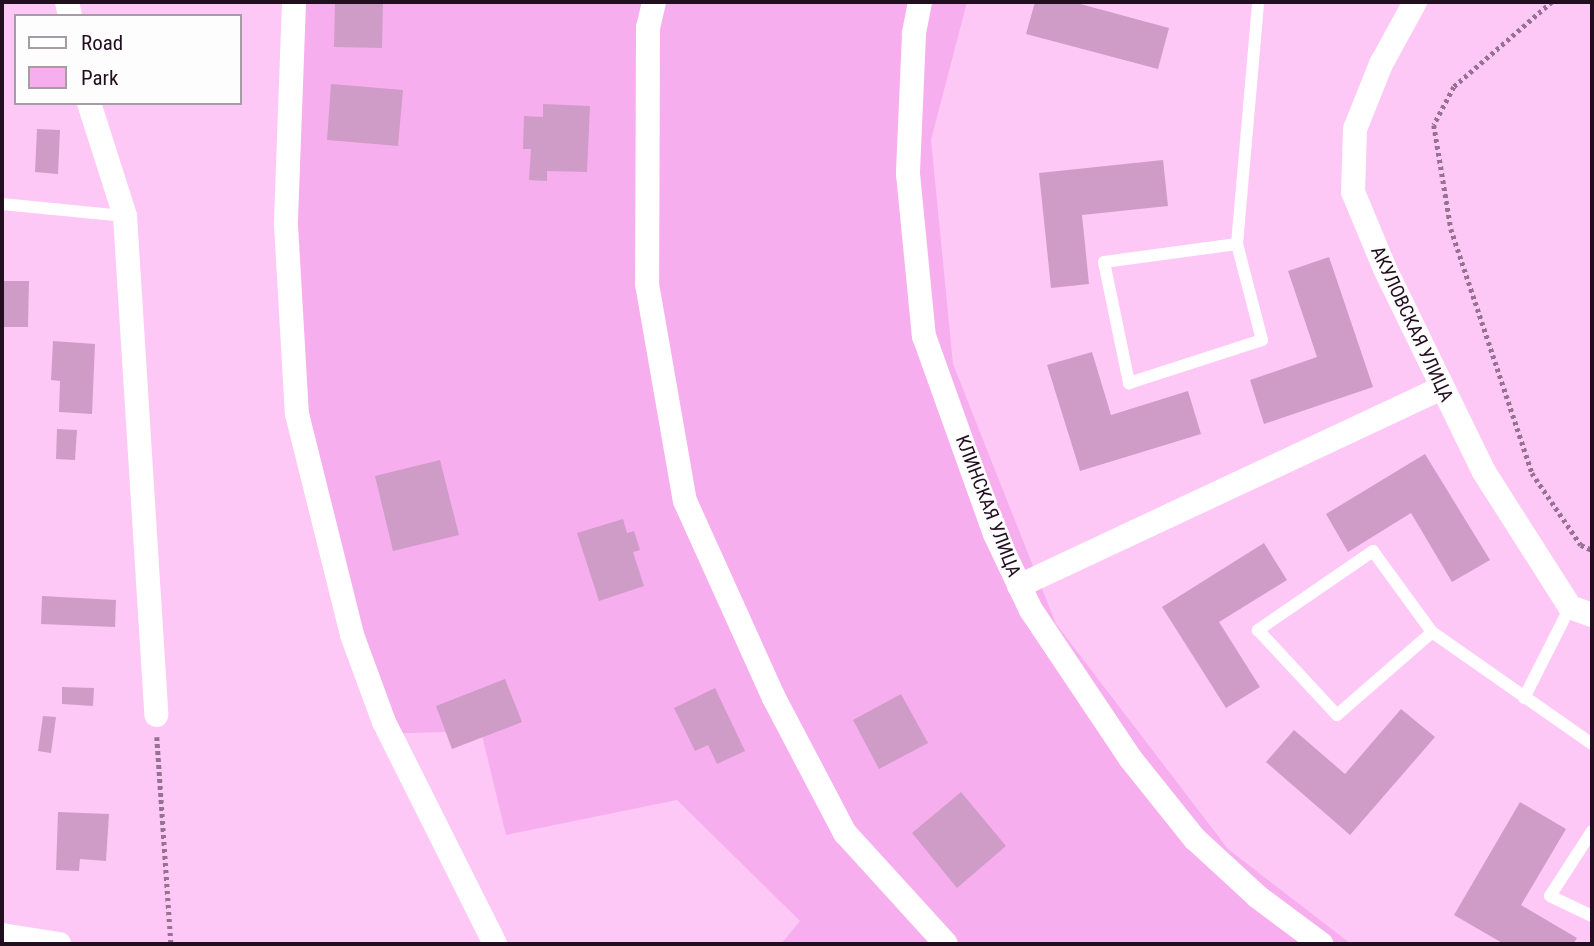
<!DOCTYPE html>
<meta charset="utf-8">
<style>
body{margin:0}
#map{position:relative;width:1594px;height:946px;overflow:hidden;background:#fdc8f5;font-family:"Roboto Condensed",sans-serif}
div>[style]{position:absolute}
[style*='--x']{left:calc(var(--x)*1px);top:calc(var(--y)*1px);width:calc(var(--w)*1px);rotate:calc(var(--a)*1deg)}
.green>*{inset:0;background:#f7aeee}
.building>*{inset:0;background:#cf9cc7}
.path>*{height:4.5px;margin-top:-2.25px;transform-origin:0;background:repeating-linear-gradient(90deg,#967191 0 3.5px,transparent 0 7px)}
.service>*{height:12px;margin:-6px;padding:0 6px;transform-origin:6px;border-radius:6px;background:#fff}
.minor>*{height:24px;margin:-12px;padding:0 12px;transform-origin:12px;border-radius:12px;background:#fff}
span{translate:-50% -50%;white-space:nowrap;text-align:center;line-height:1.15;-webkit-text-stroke:5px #fdfdfd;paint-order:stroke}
.street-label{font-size:19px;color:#210e1f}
.frame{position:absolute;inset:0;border:4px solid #210e1f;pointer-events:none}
.legend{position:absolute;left:14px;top:14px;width:228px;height:91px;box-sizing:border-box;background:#fdfdfd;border:2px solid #a59da4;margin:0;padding:9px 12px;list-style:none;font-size:21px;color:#210e1f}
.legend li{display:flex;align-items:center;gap:14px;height:35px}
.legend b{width:35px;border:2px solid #a59da4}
</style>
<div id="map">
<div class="green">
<i style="clip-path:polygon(283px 2px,967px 2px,931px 140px,953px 364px,1056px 624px,1228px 849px,1351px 944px,781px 944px,800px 921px,677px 800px,506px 835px,481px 731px,376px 734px,342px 638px,286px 416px)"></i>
</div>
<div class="building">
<i style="clip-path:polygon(335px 2px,383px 2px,382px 48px,334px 47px)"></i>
<i style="clip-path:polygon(1035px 2px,1073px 2px,1169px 28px,1158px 69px,1026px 34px)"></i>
<i style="clip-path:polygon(331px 84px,403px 90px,398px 146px,327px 140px)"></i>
<i style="clip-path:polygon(543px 104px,590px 106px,587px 172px,547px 171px,547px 181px,529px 180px,531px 149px,523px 149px,524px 116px,543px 117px)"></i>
<i style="clip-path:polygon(37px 129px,60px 130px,58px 174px,35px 172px)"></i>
<i style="clip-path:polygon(1163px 160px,1168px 206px,1082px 215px,1089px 284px,1051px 288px,1039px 173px)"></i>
<i style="clip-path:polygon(1329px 257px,1373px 387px,1264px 424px,1250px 380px,1317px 357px,1288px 271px)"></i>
<i style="clip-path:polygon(2px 281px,29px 281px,28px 327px,2px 327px)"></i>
<i style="clip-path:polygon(53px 341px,95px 344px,92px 414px,59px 412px,60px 381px,51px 380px)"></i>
<i style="clip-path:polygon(1092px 352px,1111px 415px,1188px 391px,1201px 434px,1080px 471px,1047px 365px)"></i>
<i style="clip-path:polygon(57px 429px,77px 430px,75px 460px,56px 459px)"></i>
<i style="clip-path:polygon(1425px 454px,1490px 560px,1452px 582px,1411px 513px,1348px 552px,1326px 514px)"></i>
<i style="clip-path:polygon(440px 460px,459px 535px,393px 551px,375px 476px)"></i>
<i style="clip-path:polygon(623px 519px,627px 533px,634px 531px,640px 550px,633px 552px,644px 586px,599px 601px,577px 533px)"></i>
<i style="clip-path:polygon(1264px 543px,1287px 580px,1219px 622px,1260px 687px,1226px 708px,1162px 607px)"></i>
<i style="clip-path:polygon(42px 596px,116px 600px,115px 627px,41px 624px)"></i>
<i style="clip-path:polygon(505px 679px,522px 722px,452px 749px,436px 706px)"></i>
<i style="clip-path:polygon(62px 687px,94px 688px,93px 706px,62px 704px)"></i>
<i style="clip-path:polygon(715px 688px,745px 751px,717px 764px,708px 745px,695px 751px,674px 708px)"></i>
<i style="clip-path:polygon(901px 694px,928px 743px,879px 769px,853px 720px)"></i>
<i style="clip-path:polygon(1401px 709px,1435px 737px,1350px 835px,1266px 762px,1294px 730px,1345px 774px)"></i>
<i style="clip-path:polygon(43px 716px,56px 717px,51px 753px,38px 751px)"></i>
<i style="clip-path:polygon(961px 792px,1006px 846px,957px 888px,912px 833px)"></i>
<i style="clip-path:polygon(1520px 802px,1566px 829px,1521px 905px,1577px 938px,1573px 944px,1504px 944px,1454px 915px)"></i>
<i style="clip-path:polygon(58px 812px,109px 814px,106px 861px,80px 859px,79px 871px,56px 870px)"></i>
</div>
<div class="path">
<i style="--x:1552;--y:2;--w:130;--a:139.1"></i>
<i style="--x:1454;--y:87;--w:43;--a:117.8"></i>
<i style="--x:1434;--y:125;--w:105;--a:80.7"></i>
<i style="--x:1451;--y:229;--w:257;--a:71.6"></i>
<i style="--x:1532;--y:473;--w:87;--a:55.8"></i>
<i style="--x:1581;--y:545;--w:12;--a:24"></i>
<i style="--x:157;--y:737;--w:207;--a:86.1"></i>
</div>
<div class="service">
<i style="--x:2;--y:204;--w:124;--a:5.6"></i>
<i style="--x:1237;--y:244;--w:134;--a:172.3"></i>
<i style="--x:1104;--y:262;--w:124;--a:78.3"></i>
<i style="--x:1129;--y:383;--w:140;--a:-17.9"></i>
<i style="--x:1262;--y:340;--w:99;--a:-104.6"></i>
<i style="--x:1237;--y:244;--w:239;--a:-85"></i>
<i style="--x:1432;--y:632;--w:100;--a:-126.1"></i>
<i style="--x:1373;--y:551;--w:140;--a:145.5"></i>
<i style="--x:1258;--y:630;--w:116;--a:47.1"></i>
<i style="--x:1337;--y:715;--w:126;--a:-41.1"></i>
<i style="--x:1432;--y:632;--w:195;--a:35"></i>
<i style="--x:1524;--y:698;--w:102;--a:-63.2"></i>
<i style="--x:1592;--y:831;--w:77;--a:122.9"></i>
<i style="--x:1550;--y:896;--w:47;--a:25.5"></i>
</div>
<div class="minor">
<i style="--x:67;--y:2;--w:14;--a:78"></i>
<i style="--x:294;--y:2;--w:223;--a:92.1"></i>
<i style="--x:286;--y:225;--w:189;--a:86.7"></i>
<i style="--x:297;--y:414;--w:228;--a:76"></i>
<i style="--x:352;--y:635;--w:93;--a:69.8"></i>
<i style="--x:384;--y:722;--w:248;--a:63.4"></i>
<i style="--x:654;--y:2;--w:26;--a:103"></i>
<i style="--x:648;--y:27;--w:257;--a:90.2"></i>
<i style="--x:647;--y:284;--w:220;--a:80.1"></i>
<i style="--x:685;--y:501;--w:216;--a:65.7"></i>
<i style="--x:774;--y:698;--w:153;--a:62.3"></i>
<i style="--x:845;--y:833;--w:150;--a:47.7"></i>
<i style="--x:920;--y:2;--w:33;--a:101"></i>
<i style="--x:914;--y:34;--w:140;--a:92.5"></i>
<i style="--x:908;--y:174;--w:163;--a:84.4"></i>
<i style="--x:924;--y:336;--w:210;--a:70.3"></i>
<i style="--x:995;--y:534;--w:84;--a:64.7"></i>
<i style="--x:1031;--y:610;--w:178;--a:56.2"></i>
<i style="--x:1130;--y:758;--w:104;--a:51.3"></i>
<i style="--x:1195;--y:839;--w:86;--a:42.6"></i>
<i style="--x:1258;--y:897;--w:79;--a:36.7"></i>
<i style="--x:1415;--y:2;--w:71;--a:118.7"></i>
<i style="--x:1381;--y:64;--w:70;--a:111.8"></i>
<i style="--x:1355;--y:129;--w:63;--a:91.8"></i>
<i style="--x:1353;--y:192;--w:83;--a:67.4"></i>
<i style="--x:1385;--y:269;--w:226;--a:64"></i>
<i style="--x:1484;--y:472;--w:160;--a:57.5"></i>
<i style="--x:1570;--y:607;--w:23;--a:20"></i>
<i style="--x:89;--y:103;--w:119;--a:72.3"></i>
<i style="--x:125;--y:216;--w:500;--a:86.4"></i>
<i style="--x:1019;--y:586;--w:467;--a:-25.1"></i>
<i style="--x:2;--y:935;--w:58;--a:9"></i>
</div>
<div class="street-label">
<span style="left:1412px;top:324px;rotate:65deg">АКУЛОВСКАЯ УЛИЦА</span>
<span style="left:988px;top:506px;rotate:69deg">КЛИНСКАЯ УЛИЦА</span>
</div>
<div class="frame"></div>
<ul class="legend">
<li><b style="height:9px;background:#fff"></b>Road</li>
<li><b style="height:19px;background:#f7aeee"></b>Park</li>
</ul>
</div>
